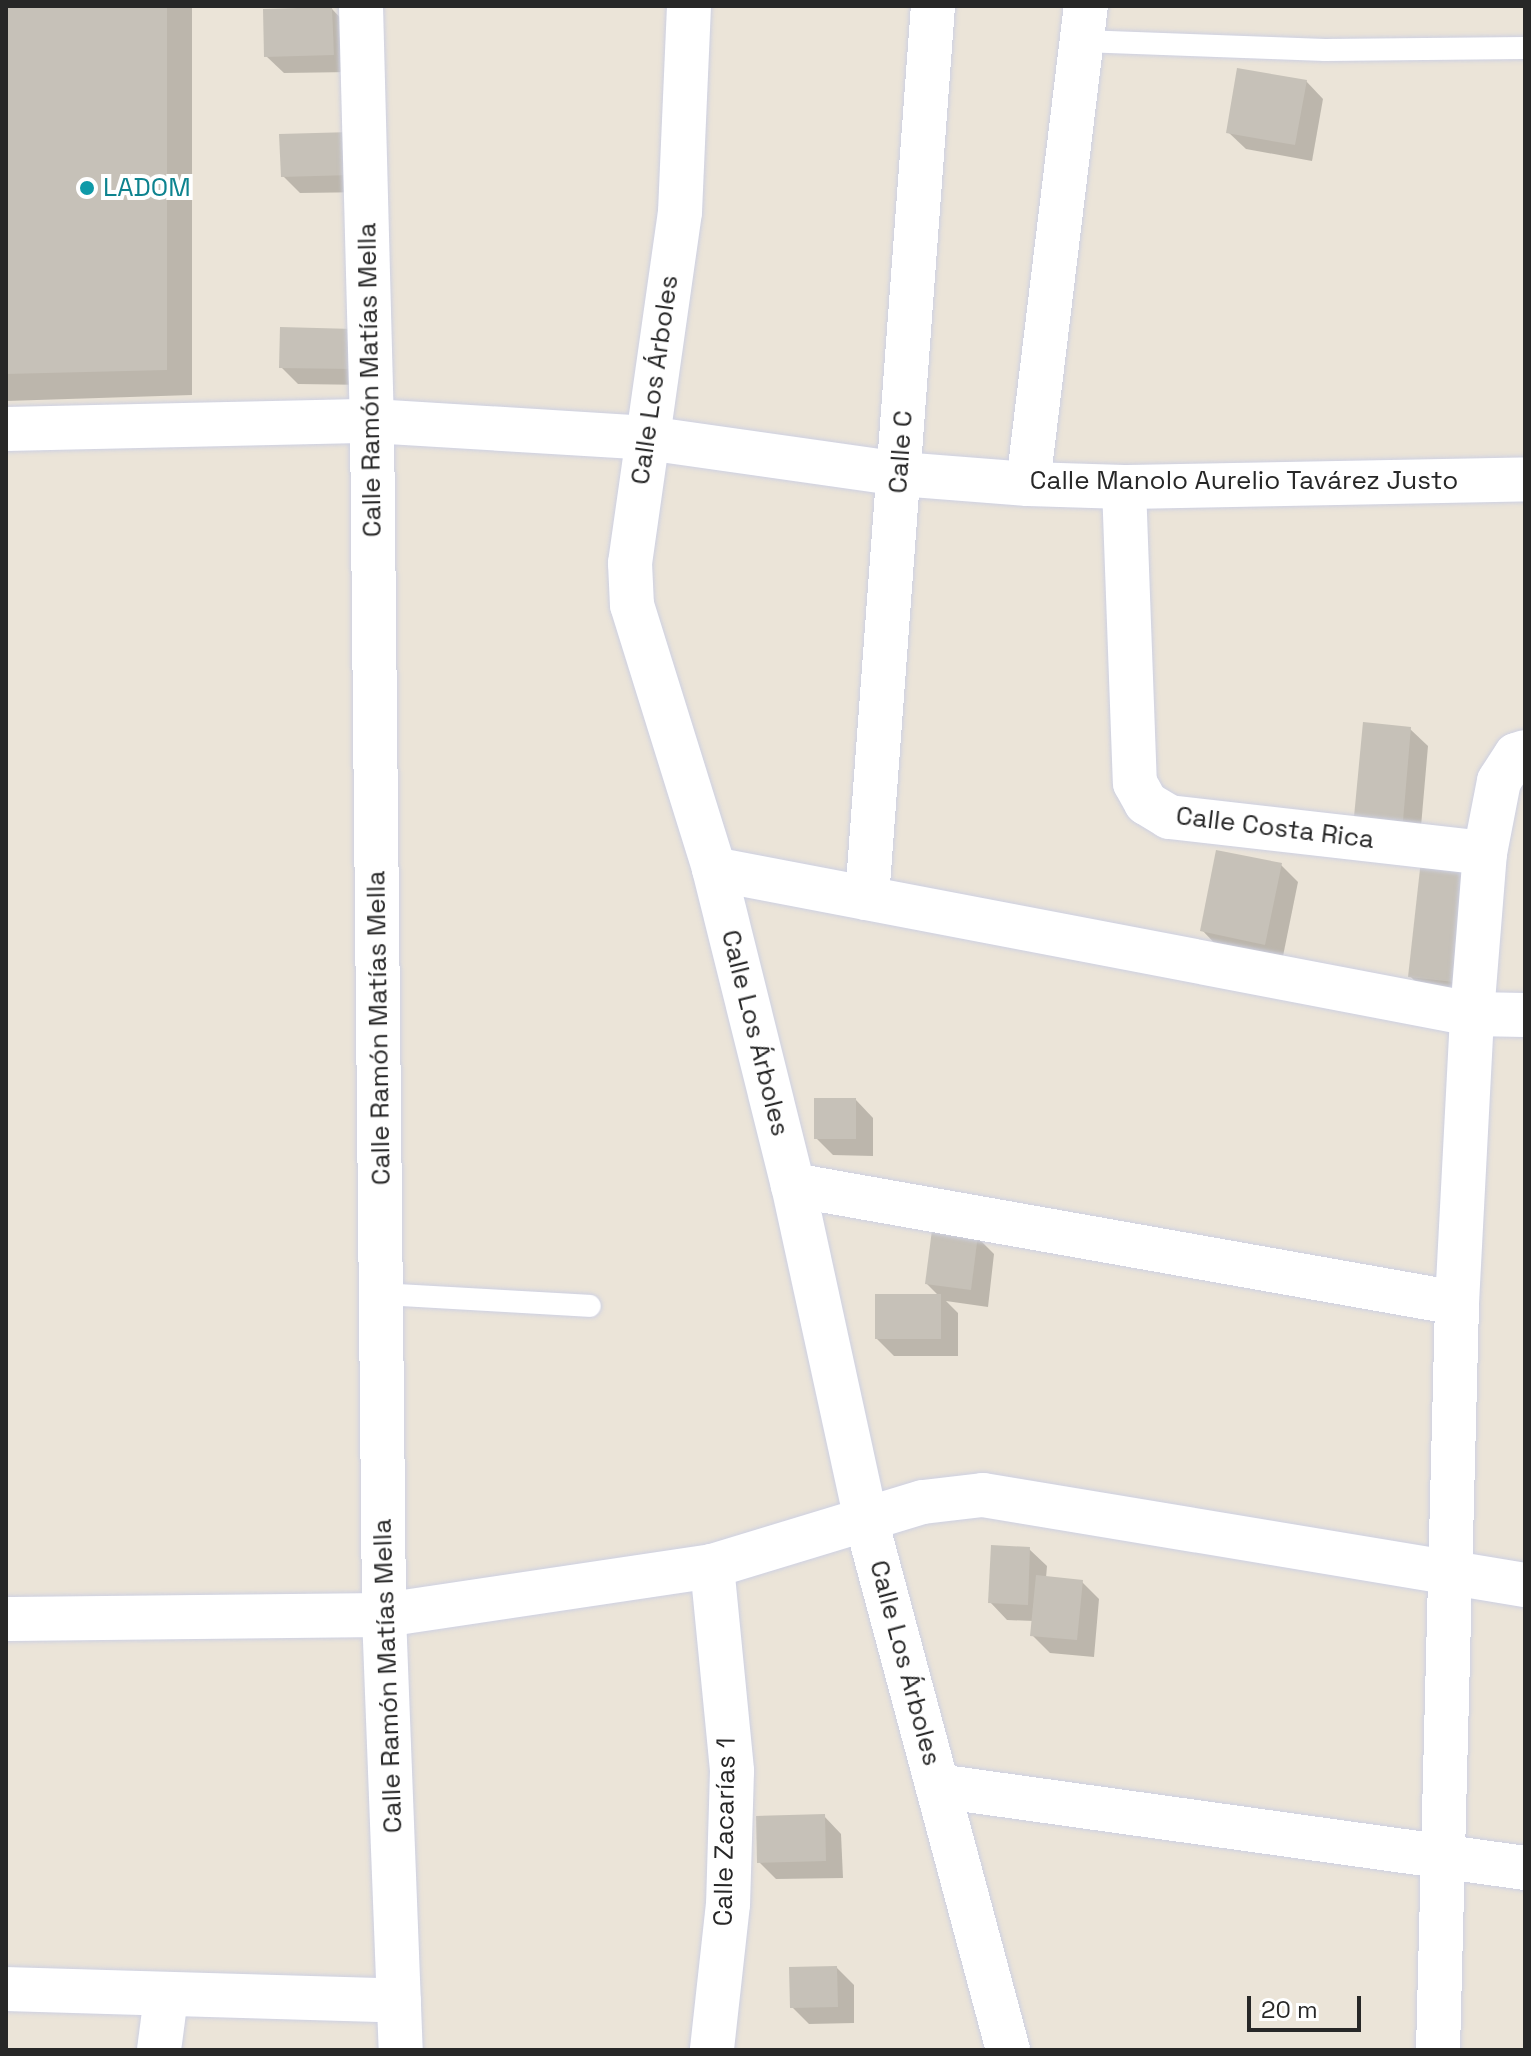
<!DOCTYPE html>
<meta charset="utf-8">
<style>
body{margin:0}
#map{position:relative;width:1531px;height:2056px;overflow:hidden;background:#ebe4d8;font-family:"Space Grotesk",sans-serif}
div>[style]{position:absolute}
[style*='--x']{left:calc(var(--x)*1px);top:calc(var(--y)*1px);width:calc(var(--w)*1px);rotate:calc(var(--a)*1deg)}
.shadow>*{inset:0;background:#0003}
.building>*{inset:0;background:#c6c1b8}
.roads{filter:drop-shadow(0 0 2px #cdd0e2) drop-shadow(0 0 2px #cdd0e2)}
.service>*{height:22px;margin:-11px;padding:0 11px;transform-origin:11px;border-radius:11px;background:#fff}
.minor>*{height:44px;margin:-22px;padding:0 22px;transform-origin:22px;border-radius:22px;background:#fff}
.dots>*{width:22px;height:22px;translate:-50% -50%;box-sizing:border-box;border:4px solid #fff;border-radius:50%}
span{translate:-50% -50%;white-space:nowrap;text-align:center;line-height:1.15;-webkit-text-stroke:8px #fff;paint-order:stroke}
.culture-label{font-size:26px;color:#0d838f}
.left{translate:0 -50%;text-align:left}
.street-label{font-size:26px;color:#272727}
.frame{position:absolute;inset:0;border:8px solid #272727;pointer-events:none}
.scale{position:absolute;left:1247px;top:1996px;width:114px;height:36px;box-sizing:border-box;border:4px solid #272727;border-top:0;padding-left:10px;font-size:24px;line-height:28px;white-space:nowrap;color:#272727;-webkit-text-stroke:6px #fff;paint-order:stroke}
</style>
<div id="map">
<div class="shadow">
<i style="clip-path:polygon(6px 6px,192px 6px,192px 395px,6px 401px)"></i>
<i style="clip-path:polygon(332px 9px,349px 27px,351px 72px,284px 73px,266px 56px)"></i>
<i style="clip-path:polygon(1306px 81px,1323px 99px,1312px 161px,1246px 149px,1228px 132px)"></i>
<i style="clip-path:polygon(281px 136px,370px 192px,300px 193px,283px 176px)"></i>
<i style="clip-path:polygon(371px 348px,370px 385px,298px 384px,281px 367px)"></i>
<i style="clip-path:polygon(1410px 729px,1428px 746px,1420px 838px,1374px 834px)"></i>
<i style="clip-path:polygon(1281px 865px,1298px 882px,1282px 961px,1219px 948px,1202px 930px)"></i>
<i style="clip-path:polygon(1467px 867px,1471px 999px,1427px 994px,1410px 976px)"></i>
<i style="clip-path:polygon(856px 1100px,873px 1118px,873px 1156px,833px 1155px,816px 1138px)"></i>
<i style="clip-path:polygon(977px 1237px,994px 1254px,988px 1307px,946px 1301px,958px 1313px,958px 1356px,894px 1356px,877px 1339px,939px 1296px,927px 1284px)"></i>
<i style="clip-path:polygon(1029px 1549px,1047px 1566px,1046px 1578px,1082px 1582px,1099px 1599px,1094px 1657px,1050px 1653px,1032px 1635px,1034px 1621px,1007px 1620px,990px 1602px)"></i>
<i style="clip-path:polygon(824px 1816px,841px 1834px,843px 1878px,776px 1879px,759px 1862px)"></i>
<i style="clip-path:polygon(837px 1968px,854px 1985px,854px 2023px,809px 2024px,792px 2007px)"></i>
</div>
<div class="building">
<i style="clip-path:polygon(6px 6px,167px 6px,167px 370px,6px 374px)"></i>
<i style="clip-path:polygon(332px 7px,334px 55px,264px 57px,263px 9px)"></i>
<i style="clip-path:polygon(1237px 68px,1307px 80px,1295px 145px,1226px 133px)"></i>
<i style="clip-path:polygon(352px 132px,353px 175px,281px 177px,279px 134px)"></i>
<i style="clip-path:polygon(280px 327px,354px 329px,353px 369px,279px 368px)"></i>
<i style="clip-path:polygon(1363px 722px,1411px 727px,1403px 821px,1354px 817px)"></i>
<i style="clip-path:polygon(1216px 850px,1282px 863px,1265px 945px,1200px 931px)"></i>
<i style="clip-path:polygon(1421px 860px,1468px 865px,1454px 982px,1408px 977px)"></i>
<i style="clip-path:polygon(814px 1098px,856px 1098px,856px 1139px,814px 1139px)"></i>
<i style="clip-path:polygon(932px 1230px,978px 1235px,971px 1290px,925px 1284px)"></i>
<i style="clip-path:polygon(875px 1294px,941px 1294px,941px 1339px,875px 1339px)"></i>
<i style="clip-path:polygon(991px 1545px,1030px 1547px,1028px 1605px,988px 1603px)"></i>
<i style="clip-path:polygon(1036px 1575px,1083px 1580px,1077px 1640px,1030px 1636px)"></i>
<i style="clip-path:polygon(825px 1814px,826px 1861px,757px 1863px,756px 1816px)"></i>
<i style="clip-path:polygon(837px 1966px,838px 2007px,790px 2008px,789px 1967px)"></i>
</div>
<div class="roads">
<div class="service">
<i style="--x:1082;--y:41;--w:243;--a:2.1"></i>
<i style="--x:1325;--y:50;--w:200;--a:-0.6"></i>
<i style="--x:382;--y:1294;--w:208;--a:3.3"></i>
</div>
<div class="minor">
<i style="--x:361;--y:6;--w:415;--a:88.5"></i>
<i style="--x:372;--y:421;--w:1194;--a:89.42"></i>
<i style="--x:384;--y:1615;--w:435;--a:87.8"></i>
<i style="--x:689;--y:6;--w:206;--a:92.5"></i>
<i style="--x:680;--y:212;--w:355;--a:98.1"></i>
<i style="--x:630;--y:563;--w:42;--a:87.3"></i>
<i style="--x:632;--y:605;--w:276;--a:72.7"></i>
<i style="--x:714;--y:869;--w:326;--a:76"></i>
<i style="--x:793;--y:1185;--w:343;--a:77.7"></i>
<i style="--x:866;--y:1520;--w:549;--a:75"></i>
<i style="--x:6;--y:429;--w:366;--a:-1.3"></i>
<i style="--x:372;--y:421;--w:276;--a:3.5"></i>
<i style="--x:647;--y:438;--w:256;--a:8.1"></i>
<i style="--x:900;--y:474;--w:128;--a:4.5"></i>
<i style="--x:1028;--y:484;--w:96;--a:1.8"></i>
<i style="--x:1124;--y:487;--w:401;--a:-1.1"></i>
<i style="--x:1028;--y:484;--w:482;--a:-83.1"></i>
<i style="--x:1124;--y:487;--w:296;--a:87.9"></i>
<i style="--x:1135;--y:783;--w:23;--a:61"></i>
<i style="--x:1146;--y:803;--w:27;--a:31"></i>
<i style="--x:1169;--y:817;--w:318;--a:6.5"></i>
<i style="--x:714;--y:869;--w:772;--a:10.83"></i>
<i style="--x:1472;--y:1014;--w:53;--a:1.1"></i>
<i style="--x:867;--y:898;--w:894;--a:-85.77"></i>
<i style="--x:793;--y:1185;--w:674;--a:10.08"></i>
<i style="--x:712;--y:1566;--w:206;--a:84.4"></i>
<i style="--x:732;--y:1771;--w:133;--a:91.7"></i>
<i style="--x:728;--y:1904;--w:147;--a:96.3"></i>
<i style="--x:6;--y:1619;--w:378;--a:-0.6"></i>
<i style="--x:384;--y:1615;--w:332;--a:-8.5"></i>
<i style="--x:712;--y:1566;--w:220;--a:-16.9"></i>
<i style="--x:923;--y:1502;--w:60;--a:-6.7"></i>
<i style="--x:983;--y:1495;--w:549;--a:9.43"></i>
<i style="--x:938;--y:1786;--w:593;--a:7.95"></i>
<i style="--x:6;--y:1989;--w:393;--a:1.7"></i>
<i style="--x:159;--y:2050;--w:53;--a:-82.5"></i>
<i style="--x:1438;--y:2050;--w:747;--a:-88.54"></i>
<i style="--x:1457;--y:1303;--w:289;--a:-87"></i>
<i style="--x:1472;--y:1014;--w:162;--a:-85.4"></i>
<i style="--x:1485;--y:853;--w:73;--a:-79"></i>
<i style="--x:1499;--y:781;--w:31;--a:-57"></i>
<i style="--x:1516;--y:755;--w:9;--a:-18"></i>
</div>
</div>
<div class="dots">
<i style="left:87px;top:188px;background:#0f9aa8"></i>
</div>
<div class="culture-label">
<span class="left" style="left:103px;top:188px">LADOM</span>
</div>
<div class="street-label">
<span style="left:370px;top:380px;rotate:-91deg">Calle Ramón Matías Mella</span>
<span style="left:655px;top:380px;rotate:-82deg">Calle Los Árboles</span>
<span style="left:901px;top:452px;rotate:-86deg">Calle C</span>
<span style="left:1244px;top:481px">Calle Manolo Aurelio Tavárez Justo</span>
<span style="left:1275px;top:828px;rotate:7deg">Calle Costa Rica</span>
<span style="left:379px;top:1028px;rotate:-91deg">Calle Ramón Matías Mella</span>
<span style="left:755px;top:1033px;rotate:76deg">Calle Los Árboles</span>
<span style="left:905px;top:1663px;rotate:75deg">Calle Los Árboles</span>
<span style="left:388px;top:1676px;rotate:-92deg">Calle Ramón Matías Mella</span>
<span style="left:725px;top:1832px;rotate:-89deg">Calle Zacarías 1</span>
</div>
<div class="frame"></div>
<div class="scale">20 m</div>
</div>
